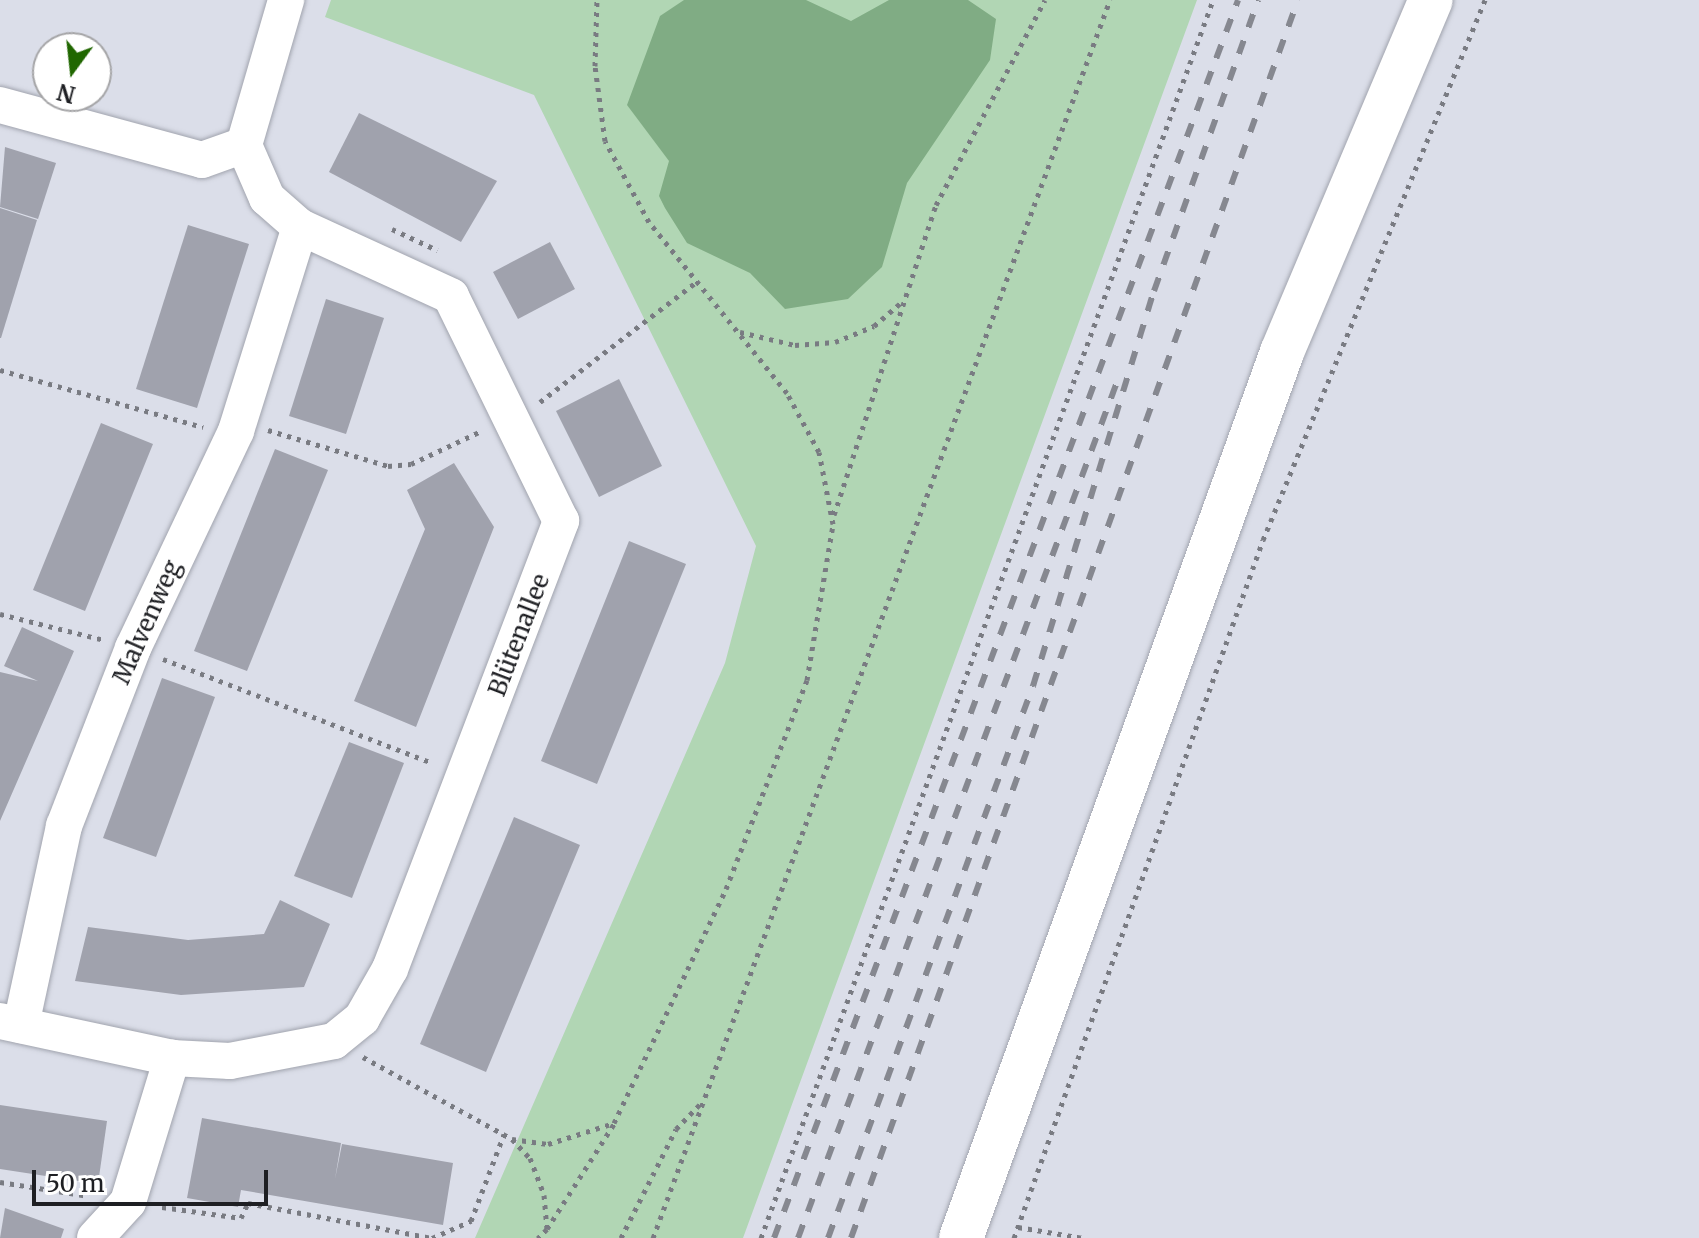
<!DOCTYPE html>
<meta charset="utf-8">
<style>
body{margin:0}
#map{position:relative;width:1699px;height:1238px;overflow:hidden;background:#dbdee9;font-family:Merriweather,serif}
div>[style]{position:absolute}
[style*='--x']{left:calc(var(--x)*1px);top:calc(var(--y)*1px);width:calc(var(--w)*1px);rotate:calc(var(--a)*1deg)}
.green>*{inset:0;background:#b1d6b4}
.forest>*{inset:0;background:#80ac84}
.building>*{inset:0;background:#a0a2ad}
.path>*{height:5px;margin-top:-2.5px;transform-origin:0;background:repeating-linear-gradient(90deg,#797b82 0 4px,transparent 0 10px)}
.roads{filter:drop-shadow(0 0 2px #a1a4ae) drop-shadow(0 0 2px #a1a4ae)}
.minor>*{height:36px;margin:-18px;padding:0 18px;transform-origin:18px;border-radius:18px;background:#fff}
.primary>*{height:44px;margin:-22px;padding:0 22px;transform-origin:22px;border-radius:22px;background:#fff}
.rail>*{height:6px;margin-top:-3px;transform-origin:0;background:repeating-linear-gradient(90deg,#868890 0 14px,transparent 0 28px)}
span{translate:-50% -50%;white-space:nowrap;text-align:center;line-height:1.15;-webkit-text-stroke:6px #fff;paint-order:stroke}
.street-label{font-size:24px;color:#1e1f23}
.north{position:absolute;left:32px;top:32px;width:80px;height:80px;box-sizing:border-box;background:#fff;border:2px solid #a5a5a7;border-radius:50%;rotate:195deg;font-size:22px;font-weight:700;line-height:32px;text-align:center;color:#1e1f23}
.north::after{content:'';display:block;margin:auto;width:28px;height:36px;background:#206700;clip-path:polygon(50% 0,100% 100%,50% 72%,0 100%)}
.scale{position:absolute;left:32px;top:1170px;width:236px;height:36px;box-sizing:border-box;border:4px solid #1e1f23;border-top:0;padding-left:10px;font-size:24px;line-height:28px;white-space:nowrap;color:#1e1f23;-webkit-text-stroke:6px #fff;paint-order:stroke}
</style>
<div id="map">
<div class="green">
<i style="clip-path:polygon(331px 0,1197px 0,743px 1238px,475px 1238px,725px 663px,756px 546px,534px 95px,325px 17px)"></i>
</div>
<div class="forest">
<i style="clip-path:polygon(684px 0,806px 0,851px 21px,889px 0,968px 0,996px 19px,990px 60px,907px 183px,882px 267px,848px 299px,785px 309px,750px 273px,687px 243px,665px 208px,659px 196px,669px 161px,627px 105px,660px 16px)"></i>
</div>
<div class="building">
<i style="clip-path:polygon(359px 113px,497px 181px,461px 242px,329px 172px)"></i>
<i style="clip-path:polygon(5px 147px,56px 163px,38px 219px,0 207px)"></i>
<i style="clip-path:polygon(0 208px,37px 220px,1px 338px,0 338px)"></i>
<i style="clip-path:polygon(188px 225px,249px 244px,197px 408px,136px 389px)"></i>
<i style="clip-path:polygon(550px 242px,575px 289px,518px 319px,493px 272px)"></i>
<i style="clip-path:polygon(326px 299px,384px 318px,346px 434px,289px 416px)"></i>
<i style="clip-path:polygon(619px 379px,662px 466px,599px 497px,556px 411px)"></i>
<i style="clip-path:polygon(101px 423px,153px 444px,85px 611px,33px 590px)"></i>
<i style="clip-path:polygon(275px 449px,328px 470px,247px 671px,194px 651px)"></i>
<i style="clip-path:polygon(454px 463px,494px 527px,416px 727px,354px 701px,425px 529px,407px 490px)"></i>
<i style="clip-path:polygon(629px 541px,686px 564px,597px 784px,541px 761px)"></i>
<i style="clip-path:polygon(22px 627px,74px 651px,0 821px,0 672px,38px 681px,4px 666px)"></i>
<i style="clip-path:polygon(162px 678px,215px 697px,156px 857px,103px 838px)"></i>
<i style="clip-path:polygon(349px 742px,404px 763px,352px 898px,294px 876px)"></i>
<i style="clip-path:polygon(514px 817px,580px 845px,486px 1072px,420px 1044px)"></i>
<i style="clip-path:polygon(280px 900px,330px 924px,304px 987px,181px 995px,75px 981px,88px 927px,188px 940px,264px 934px)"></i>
<i style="clip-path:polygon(0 1105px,107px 1121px,98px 1184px,0 1169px)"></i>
<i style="clip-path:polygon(202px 1118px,341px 1143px,335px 1179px,342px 1144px,453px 1163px,443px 1225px,241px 1190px,238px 1207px,187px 1198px)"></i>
<i style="clip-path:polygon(5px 1208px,64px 1229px,61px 1238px,0 1238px)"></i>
</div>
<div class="path">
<i style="--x:392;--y:229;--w:50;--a:25"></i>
<i style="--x:740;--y:332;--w:57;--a:13.3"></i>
<i style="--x:795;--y:345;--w:40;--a:-4.3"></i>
<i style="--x:835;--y:342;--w:42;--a:-22.3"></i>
<i style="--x:874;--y:326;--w:35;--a:-41"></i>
<i style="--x:0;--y:370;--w:211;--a:15.7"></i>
<i style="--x:540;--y:402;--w:195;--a:-37.5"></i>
<i style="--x:268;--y:430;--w:125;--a:16.7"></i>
<i style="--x:388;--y:466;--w:23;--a:-5"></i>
<i style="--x:411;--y:464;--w:77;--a:-25.2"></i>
<i style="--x:834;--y:515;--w:326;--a:-71.8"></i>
<i style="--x:936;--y:205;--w:232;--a:-62"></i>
<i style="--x:0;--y:614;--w:107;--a:14"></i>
<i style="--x:163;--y:659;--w:289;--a:21.1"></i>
<i style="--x:363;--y:1057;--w:170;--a:28.8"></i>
<i style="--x:512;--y:1139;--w:26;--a:47"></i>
<i style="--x:530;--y:1158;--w:40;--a:69"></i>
<i style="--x:544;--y:1195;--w:34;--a:85"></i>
<i style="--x:547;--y:1229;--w:13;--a:135"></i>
<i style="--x:512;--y:1139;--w:36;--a:8"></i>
<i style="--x:548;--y:1144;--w:69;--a:-17.7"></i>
<i style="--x:614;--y:1123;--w:259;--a:-64.4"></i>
<i style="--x:726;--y:889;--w:224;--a:-68.8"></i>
<i style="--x:807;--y:680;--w:158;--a:-80.5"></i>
<i style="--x:833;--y:524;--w:73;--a:-101"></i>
<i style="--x:819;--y:452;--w:67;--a:-118.5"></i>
<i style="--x:787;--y:393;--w:220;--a:-128.9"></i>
<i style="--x:649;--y:222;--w:92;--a:-118.5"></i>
<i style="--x:605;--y:141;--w:76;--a:-97.6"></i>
<i style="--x:595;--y:66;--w:66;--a:-88.3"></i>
<i style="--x:0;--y:1182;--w:90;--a:8.9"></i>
<i style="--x:162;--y:1207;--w:80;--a:7.9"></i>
<i style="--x:241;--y:1218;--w:17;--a:-65"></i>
<i style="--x:248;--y:1203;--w:187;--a:10.8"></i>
<i style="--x:432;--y:1238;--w:43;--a:-23.6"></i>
<i style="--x:471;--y:1221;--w:93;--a:-69.2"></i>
<i style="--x:1018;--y:1227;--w:66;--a:9.6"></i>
<i style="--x:547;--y:1229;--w:125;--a:-57.5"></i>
<i style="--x:621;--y:1238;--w:122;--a:-63.2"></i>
<i style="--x:676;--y:1129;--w:37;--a:-46"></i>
<i style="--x:653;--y:1238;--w:1320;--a:-69.74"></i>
<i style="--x:761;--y:1238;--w:1318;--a:-69.94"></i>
<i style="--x:1014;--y:1238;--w:741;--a:-70.37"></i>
<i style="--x:1263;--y:540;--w:584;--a:-67.65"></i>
</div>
<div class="roads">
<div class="minor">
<i style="--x:0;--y:105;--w:209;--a:15.2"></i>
<i style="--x:202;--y:160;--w:45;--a:-19.7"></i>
<i style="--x:0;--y:1021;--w:176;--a:12.1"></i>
<i style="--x:172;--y:1058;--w:58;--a:3"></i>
<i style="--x:230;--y:1061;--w:106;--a:-10.9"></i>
<i style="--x:334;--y:1041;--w:36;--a:-39"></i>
<i style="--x:362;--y:1018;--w:56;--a:-60.3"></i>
<i style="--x:390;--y:969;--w:480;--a:-69.1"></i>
<i style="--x:561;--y:521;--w:250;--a:-116.1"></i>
<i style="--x:451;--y:296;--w:166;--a:-155.4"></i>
<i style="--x:300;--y:227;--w:44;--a:-138.7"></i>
<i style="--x:267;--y:198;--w:58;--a:-113.5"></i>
<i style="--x:244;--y:145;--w:151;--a:-73.8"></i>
<i style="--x:21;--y:1025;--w:204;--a:-77.8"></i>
<i style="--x:64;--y:826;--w:191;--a:-68.8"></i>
<i style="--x:133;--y:648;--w:240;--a:-64.6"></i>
<i style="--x:236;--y:431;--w:214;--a:-72.6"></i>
<i style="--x:95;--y:1238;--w:49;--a:-47.5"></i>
<i style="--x:128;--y:1202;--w:151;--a:-73"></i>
</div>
<div class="primary">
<i style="--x:961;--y:1238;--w:942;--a:-70.08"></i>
<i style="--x:1282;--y:352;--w:382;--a:-67.1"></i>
</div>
</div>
<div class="rail">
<i style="--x:774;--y:1238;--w:1322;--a:-69.45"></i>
<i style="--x:798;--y:1238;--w:914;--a:-69.56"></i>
<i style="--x:828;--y:1238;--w:589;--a:-69.63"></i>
<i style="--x:1033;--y:686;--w:413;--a:-73"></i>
<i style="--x:1154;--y:291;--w:309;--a:-70.3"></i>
<i style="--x:851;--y:1238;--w:1316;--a:-70.15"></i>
</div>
<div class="street-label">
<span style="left:147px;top:622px;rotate:-66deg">Malvenweg</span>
<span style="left:519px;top:635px;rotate:-69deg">Blütenallee</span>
</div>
<div class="north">N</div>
<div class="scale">50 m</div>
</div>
